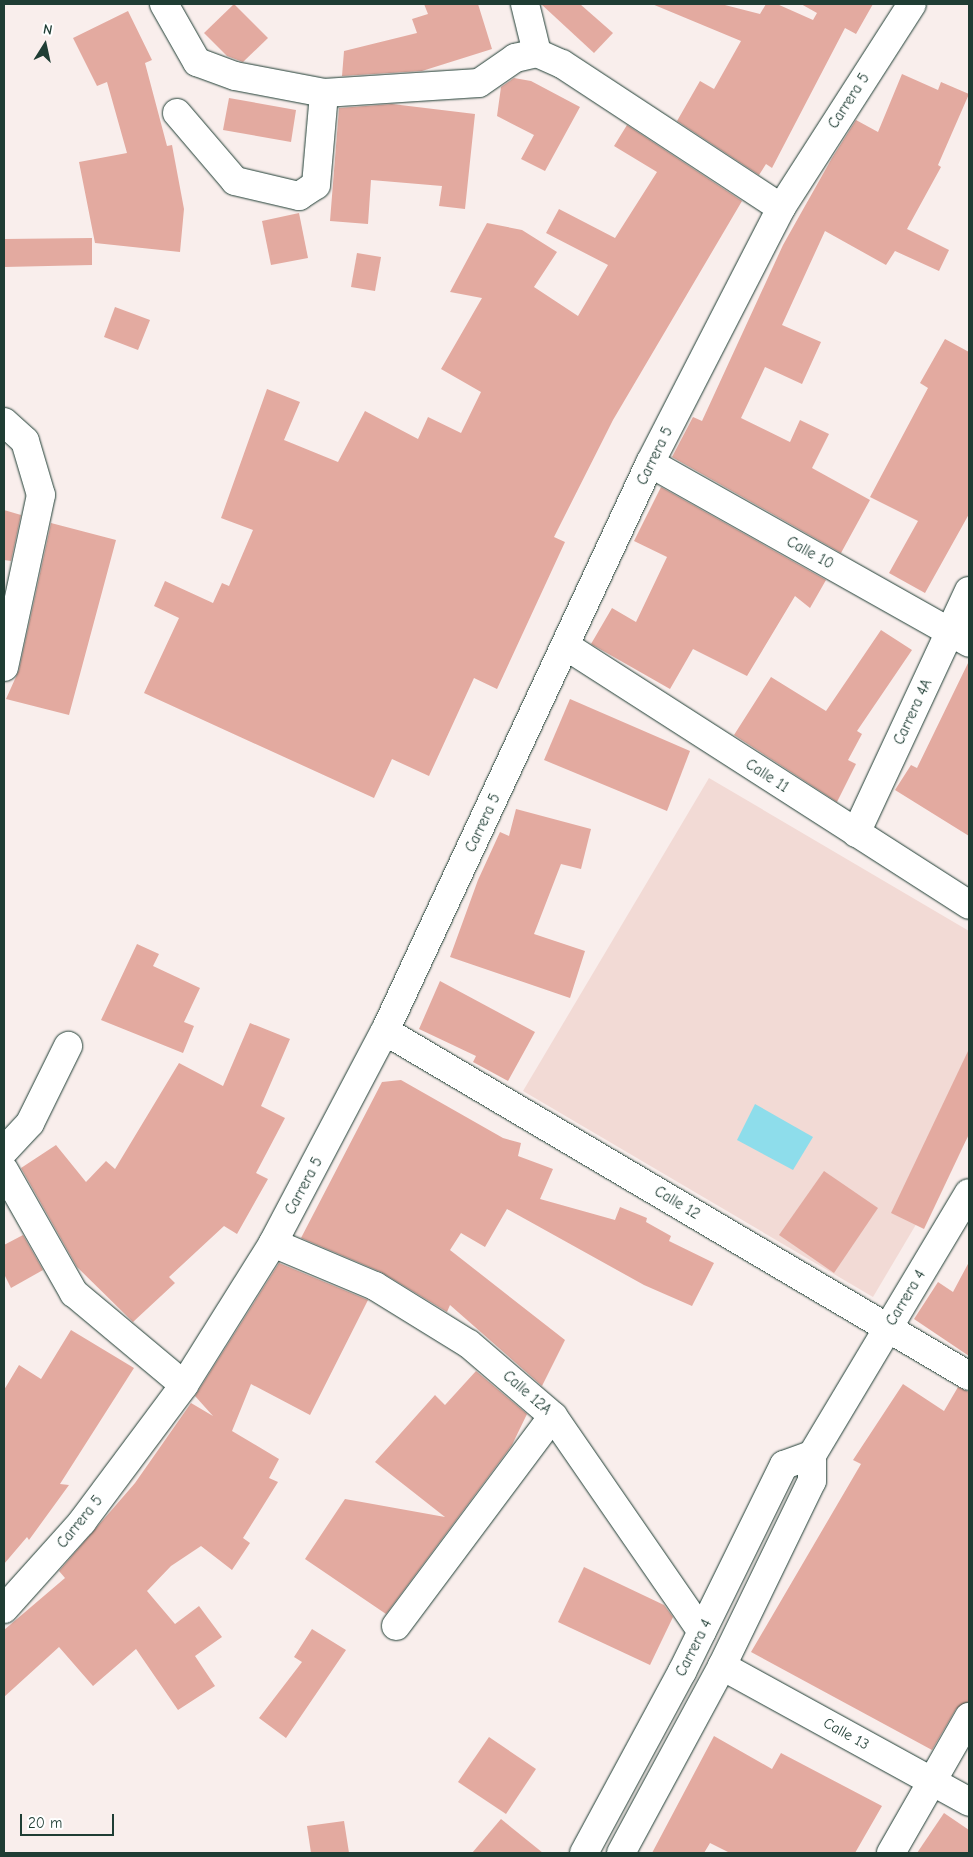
<!DOCTYPE html>
<style>
body{margin:0}
#map{position:relative;width:973px;height:1857px;overflow:hidden;background:#f9eeec;font-family:"Comic Neue",sans-serif}
div>[style]{position:absolute}
[style*='--x']{left:calc(var(--x)*1px);top:calc(var(--y)*1px);width:calc(var(--w)*1px);rotate:calc(var(--a)*1deg)}
.built>*{inset:0;background:#f2dad5}
.water>*{inset:0;background:#8eddeb}
.building>*{inset:0;background:#e3aaa0}
.roads{filter:drop-shadow(0 0 1px #1f3d34) drop-shadow(0 0 1px #1f3d34)}
.street>*{height:28px;margin:-14px;padding:0 14px;transform-origin:14px;border-radius:14px;background:#fff}
.secondary>*{height:28px;margin:-14px;padding:0 14px;transform-origin:14px;border-radius:14px;background:#fff}
span{translate:-50% -50%;white-space:nowrap;text-align:center;line-height:1.15;-webkit-text-stroke:5px #fff;paint-order:stroke}
.street-label{font-size:15px;color:#1f3d34}
.frame{position:absolute;inset:0;border:5px solid #1f3d34;pointer-events:none}
.north{position:absolute;left:20px;top:20px;width:50px;height:50px;-webkit-text-stroke:4px #fff;paint-order:stroke;rotate:10deg;font-size:14px;font-weight:700;line-height:20px;text-align:center;color:#1f3d34}
.north::after{content:'';display:block;margin:auto;width:18px;height:22px;background:#1f3d34;clip-path:polygon(50% 0,100% 100%,50% 72%,0 100%)}
.scale{position:absolute;left:20px;top:1814px;width:94px;height:22px;box-sizing:border-box;border:2px solid #1f3d34;border-top:0;padding-left:6px;font-size:15px;line-height:18px;white-space:nowrap;color:#1f3d34;-webkit-text-stroke:4px #fff;paint-order:stroke}
</style>
<div id="map">
<div class="built">
<i style="clip-path:polygon(709px 778px,969px 931px,969px 1135px,873px 1297px,523px 1091px)"></i>
</div>
<div class="water">
<i style="clip-path:polygon(755px 1104px,813px 1137px,793px 1170px,737px 1140px)"></i>
</div>
<div class="building">
<i style="clip-path:polygon(234px 4px,268px 38px,243px 62px,227px 56px,204px 33px)"></i>
<i style="clip-path:polygon(424px 4px,478px 4px,492px 49px,422px 71px,342px 76px,344px 51px,417px 33px,412px 19px,428px 14px)"></i>
<i style="clip-path:polygon(541px 4px,580px 4px,613px 33px,594px 53px)"></i>
<i style="clip-path:polygon(652px 4px,721px 4px,760px 14px,766px 4px,777px 4px,813px 20px,817px 13px,801px 4px,873px 4px,856px 34px,845px 28px,772px 168px,766px 164px,759px 175px,677px 121px,700px 81px,714px 89px,741px 41px)"></i>
<i style="clip-path:polygon(128px 11px,152px 60px,145px 63px,167px 146px,172px 145px,184px 209px,180px 252px,95px 243px,79px 162px,127px 153px,107px 82px,97px 86px,73px 38px)"></i>
<i style="clip-path:polygon(902px 74px,938px 90px,941px 82px,969px 94px,938px 165px,941px 167px,907px 229px,949px 250px,939px 271px,895px 251px,886px 265px,825px 231px,782px 325px,821px 342px,802px 384px,765px 367px,741px 418px,790px 442px,800px 420px,829px 434px,812px 468px,870px 500px,841px 553px,672px 457px,693px 417px,702px 421px,783px 245px,832px 158px,856px 120px,878px 132px)"></i>
<i style="clip-path:polygon(514px 78px,531px 81px,580px 107px,545px 171px,521px 159px,534px 135px,497px 116px,501px 87px)"></i>
<i style="clip-path:polygon(229px 98px,296px 110px,291px 142px,223px 130px)"></i>
<i style="clip-path:polygon(392px 104px,475px 114px,465px 209px,439px 206px,442px 186px,371px 180px,368px 224px,330px 221px,339px 108px)"></i>
<i style="clip-path:polygon(627px 125px,742px 201px,613px 420px,554px 537px,565px 542px,497px 689px,474px 678px,429px 776px,392px 759px,374px 798px,144px 693px,179px 618px,154px 606px,165px 581px,213px 603px,222px 583px,229px 586px,253px 530px,221px 518px,267px 389px,300px 402px,284px 440px,338px 462px,365px 411px,418px 439px,428px 417px,461px 433px,481px 392px,441px 369px,482px 298px,450px 292px,487px 223px,522px 230px,557px 252px,534px 287px,578px 316px,608px 265px,546px 233px,559px 209px,615px 238px,657px 172px,614px 146px)"></i>
<i style="clip-path:polygon(299px 213px,308px 258px,271px 265px,262px 221px)"></i>
<i style="clip-path:polygon(92px 238px,92px 265px,4px 267px,4px 239px)"></i>
<i style="clip-path:polygon(357px 253px,381px 257px,375px 291px,351px 287px)"></i>
<i style="clip-path:polygon(115px 307px,150px 320px,138px 350px,104px 337px)"></i>
<i style="clip-path:polygon(945px 339px,969px 352px,969px 514px,925px 593px,889px 573px,918px 521px,870px 497px,928px 388px,920px 383px)"></i>
<i style="clip-path:polygon(661px 487px,826px 580px,810px 608px,795px 596px,747px 676px,693px 649px,670px 689px,591px 644px,612px 608px,636px 622px,667px 557px,634px 541px)"></i>
<i style="clip-path:polygon(4px 510px,21px 515px,11px 561px,4px 560px)"></i>
<i style="clip-path:polygon(51px 523px,116px 540px,69px 715px,6px 699px,19px 670px)"></i>
<i style="clip-path:polygon(881px 630px,912px 650px,857px 731px,862px 734px,848px 760px,856px 764px,837px 802px,734px 735px,771px 677px,826px 711px)"></i>
<i style="clip-path:polygon(969px 661px,969px 836px,895px 790px,911px 765px,917px 768px)"></i>
<i style="clip-path:polygon(570px 699px,690px 751px,667px 811px,544px 760px)"></i>
<i style="clip-path:polygon(516px 809px,591px 829px,581px 869px,561px 864px,534px 934px,585px 951px,570px 998px,450px 957px,478px 880px,500px 832px,509px 836px)"></i>
<i style="clip-path:polygon(137px 944px,159px 954px,153px 966px,200px 988px,184px 1022px,194px 1026px,183px 1053px,101px 1020px)"></i>
<i style="clip-path:polygon(440px 981px,535px 1032px,508px 1081px,473px 1062px,476px 1056px,419px 1029px)"></i>
<i style="clip-path:polygon(250px 1023px,290px 1039px,261px 1106px,285px 1118px,256px 1173px,268px 1179px,237px 1234px,224px 1226px,169px 1277px,175px 1283px,133px 1322px,77px 1267px,21px 1168px,56px 1145px,86px 1182px,106px 1161px,115px 1169px,179px 1063px,223px 1086px)"></i>
<i style="clip-path:polygon(969px 1049px,969px 1134px,924px 1229px,891px 1213px)"></i>
<i style="clip-path:polygon(401px 1080px,503px 1138px,521px 1143px,518px 1156px,553px 1169px,540px 1199px,615px 1220px,620px 1207px,647px 1218px,646px 1222px,671px 1236px,669px 1241px,714px 1263px,692px 1306px,644px 1285px,507px 1209px,485px 1247px,461px 1233px,450px 1250px,565px 1340px,542px 1386px,450px 1305px,447px 1312px,381px 1272px,301px 1238px,382px 1082px)"></i>
<i style="clip-path:polygon(824px 1171px,878px 1208px,834px 1273px,779px 1235px)"></i>
<i style="clip-path:polygon(23px 1235px,43px 1270px,11px 1288px,4px 1274px,4px 1245px)"></i>
<i style="clip-path:polygon(969px 1262px,969px 1356px,914px 1319px,938px 1282px,953px 1292px)"></i>
<i style="clip-path:polygon(279px 1263px,368px 1300px,310px 1415px,251px 1384px,232px 1431px,279px 1459px,269px 1478px,278px 1482px,243px 1538px,250px 1543px,232px 1570px,201px 1546px,171px 1566px,147px 1591px,175px 1624px,199px 1606px,222px 1637px,195px 1656px,215px 1686px,178px 1710px,136px 1649px,93px 1686px,59px 1647px,4px 1697px,4px 1630px,65px 1578px,59px 1571px,135px 1483px,191px 1403px,213px 1416px,195px 1396px)"></i>
<i style="clip-path:polygon(71px 1330px,134px 1368px,60px 1484px,69px 1485px,29px 1540px,27px 1537px,4px 1564px,4px 1390px,19px 1365px,41px 1379px)"></i>
<i style="clip-path:polygon(476px 1371px,527px 1414px,512px 1445px,386px 1614px,305px 1559px,345px 1499px,445px 1517px,375px 1462px,435px 1395px,445px 1405px)"></i>
<i style="clip-path:polygon(903px 1384px,944px 1411px,958px 1387px,969px 1392px,969px 1701px,956px 1709px,932px 1750px,751px 1652px,861px 1464px,853px 1460px)"></i>
<i style="clip-path:polygon(584px 1567px,664px 1605px,673px 1617px,650px 1665px,558px 1622px)"></i>
<i style="clip-path:polygon(312px 1629px,346px 1650px,286px 1738px,259px 1718px,302px 1662px,294px 1657px)"></i>
<i style="clip-path:polygon(714px 1736px,772px 1769px,781px 1753px,882px 1806px,855px 1853px,730px 1853px,710px 1843px,704px 1853px,652px 1853px)"></i>
<i style="clip-path:polygon(489px 1737px,536px 1769px,506px 1814px,458px 1782px)"></i>
<i style="clip-path:polygon(944px 1813px,969px 1830px,969px 1853px,917px 1853px)"></i>
<i style="clip-path:polygon(501px 1819px,543px 1853px,472px 1853px)"></i>
<i style="clip-path:polygon(344px 1821px,349px 1853px,311px 1853px,307px 1826px)"></i>
</div>
<div class="roads">
<div class="street">
<i style="--x:164;--y:4;--w:67;--a:60.4"></i>
<i style="--x:197;--y:62;--w:40;--a:20.2"></i>
<i style="--x:235;--y:76;--w:91;--a:10.8"></i>
<i style="--x:324;--y:93;--w:155;--a:-3.7"></i>
<i style="--x:479;--y:83;--w:44;--a:-34.8"></i>
<i style="--x:515;--y:58;--w:23;--a:-13"></i>
<i style="--x:537;--y:53;--w:27;--a:24"></i>
<i style="--x:562;--y:64;--w:262;--a:33.3"></i>
<i style="--x:525;--y:4;--w:50;--a:76.2"></i>
<i style="--x:177;--y:113;--w:89;--a:49.5"></i>
<i style="--x:235;--y:181;--w:66;--a:13.2"></i>
<i style="--x:299;--y:196;--w:20;--a:-33"></i>
<i style="--x:316;--y:185;--w:92;--a:-85"></i>
<i style="--x:4;--y:422;--w:28;--a:42"></i>
<i style="--x:25;--y:441;--w:56;--a:73.5"></i>
<i style="--x:41;--y:495;--w:176;--a:102.1"></i>
<i style="--x:650;--y:463;--w:366;--a:29.4"></i>
<i style="--x:566;--y:646;--w:479;--a:32.7"></i>
<i style="--x:856;--y:833;--w:267;--a:-65"></i>
<i style="--x:385;--y:1031;--w:678;--a:30.57"></i>
<i style="--x:4;--y:1151;--w:38;--a:-47"></i>
<i style="--x:30;--y:1123;--w:86;--a:-63.7"></i>
<i style="--x:273;--y:1243;--w:111;--a:22.9"></i>
<i style="--x:375;--y:1286;--w:110;--a:31.7"></i>
<i style="--x:469;--y:1344;--w:111;--a:40.6"></i>
<i style="--x:553;--y:1416;--w:262;--a:55.4"></i>
<i style="--x:396;--y:1626;--w:262;--a:-53.2"></i>
<i style="--x:722;--y:1666;--w:282;--a:28.8"></i>
<i style="--x:584;--y:1853;--w:206;--a:-61.6"></i>
<i style="--x:682;--y:1672;--w:231;--a:-63.8"></i>
<i style="--x:784;--y:1465;--w:30;--a:-20"></i>
<i style="--x:621;--y:1853;--w:213;--a:-61.6"></i>
<i style="--x:722;--y:1666;--w:206;--a:-64.1"></i>
<i style="--x:812;--y:1481;--w:26;--a:-90"></i>
<i style="--x:812;--y:1455;--w:305;--a:-59.1"></i>
<i style="--x:891;--y:1853;--w:157;--a:-60.2"></i>
</div>
<div class="secondary">
<i style="--x:4;--y:1170;--w:142;--a:60.4"></i>
<i style="--x:74;--y:1293;--w:143;--a:39.9"></i>
<i style="--x:4;--y:1609;--w:117;--a:-48.1"></i>
<i style="--x:82;--y:1522;--w:171;--a:-53.3"></i>
<i style="--x:184;--y:1385;--w:168;--a:-57.9"></i>
<i style="--x:273;--y:1243;--w:240;--a:-62.2"></i>
<i style="--x:385;--y:1031;--w:627;--a:-64.99"></i>
<i style="--x:650;--y:463;--w:287;--a:-62.8"></i>
<i style="--x:781;--y:208;--w:242;--a:-57.3"></i>
</div>
</div>
<div class="street-label">
<span style="left:849px;top:101px;rotate:-57deg">Carrera 5</span>
<span style="left:655px;top:456px;rotate:-64deg">Carrera 5</span>
<span style="left:810px;top:553px;rotate:29deg">Calle 10</span>
<span style="left:913px;top:712px;rotate:-65deg">Carrera 4A</span>
<span style="left:767px;top:776px;rotate:33deg">Calle 11</span>
<span style="left:483px;top:823px;rotate:-65deg">Carrera 5</span>
<span style="left:304px;top:1186px;rotate:-62deg">Carrera 5</span>
<span style="left:677px;top:1203px;rotate:31deg">Calle 12</span>
<span style="left:906px;top:1298px;rotate:-59deg">Carrera 4</span>
<span style="left:527px;top:1393px;rotate:41deg">Calle 12A</span>
<span style="left:80px;top:1522px;rotate:-51deg">Carrera 5</span>
<span style="left:694px;top:1648px;rotate:-63deg">Carrera 4</span>
<span style="left:846px;top:1734px;rotate:29deg">Calle 13</span>
</div>
<div class="frame"></div>
<div class="north">N</div>
<div class="scale">20 m</div>
</div>
